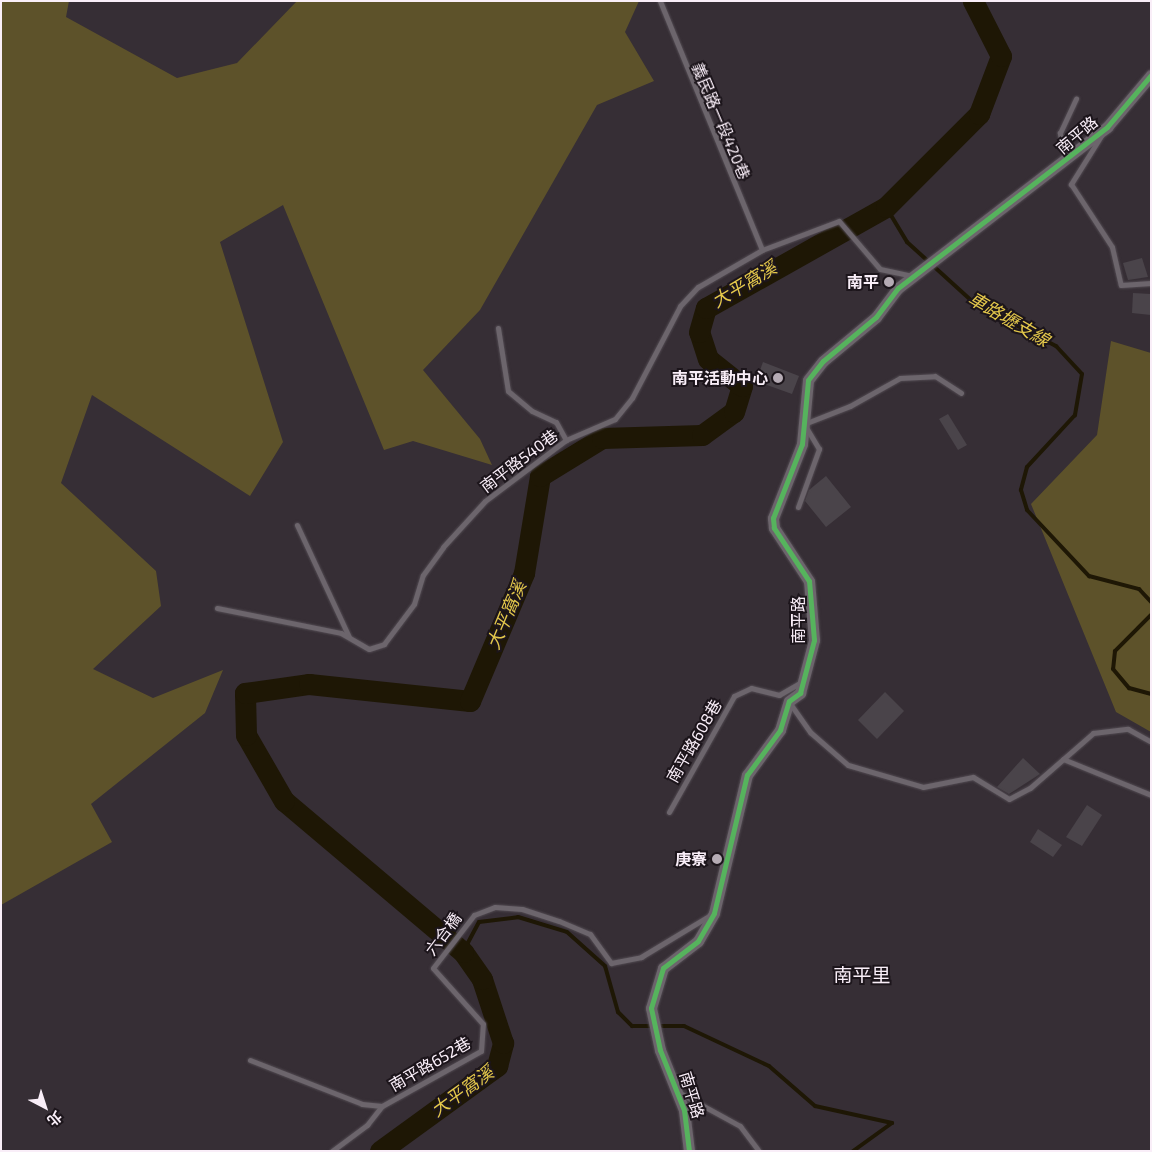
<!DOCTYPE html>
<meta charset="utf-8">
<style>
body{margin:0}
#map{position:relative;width:1152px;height:1152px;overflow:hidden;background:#362e35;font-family:"Exo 2","Noto Sans TC",sans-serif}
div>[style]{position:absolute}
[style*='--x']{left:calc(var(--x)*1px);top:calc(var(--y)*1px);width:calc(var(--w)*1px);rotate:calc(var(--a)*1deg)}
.green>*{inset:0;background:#5d522a}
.stream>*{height:4px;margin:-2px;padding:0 2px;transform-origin:2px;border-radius:2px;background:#1e1705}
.river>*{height:21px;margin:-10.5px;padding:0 10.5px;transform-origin:10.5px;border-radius:10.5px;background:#1e1705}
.building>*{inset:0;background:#4a444a}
.roads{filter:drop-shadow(0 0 1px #514a51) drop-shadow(0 0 1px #514a51)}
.service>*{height:5px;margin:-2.5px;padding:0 2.5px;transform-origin:2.5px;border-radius:2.5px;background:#6c656c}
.tertiary>*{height:11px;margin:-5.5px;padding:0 5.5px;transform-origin:5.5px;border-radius:5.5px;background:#6c656c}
.cycleway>*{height:5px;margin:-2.5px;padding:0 2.5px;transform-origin:2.5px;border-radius:2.5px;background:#56b35d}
.dots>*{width:14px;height:14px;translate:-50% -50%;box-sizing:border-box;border:2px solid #1c151b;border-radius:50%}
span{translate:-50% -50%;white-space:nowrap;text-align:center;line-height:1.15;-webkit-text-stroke:4px #1c151b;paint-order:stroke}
.street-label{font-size:16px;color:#f9eef8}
.poi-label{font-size:16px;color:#f9eef8;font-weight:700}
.right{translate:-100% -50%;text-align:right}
.water-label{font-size:18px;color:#e4c84b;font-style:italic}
.quarter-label{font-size:19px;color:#f9eef8}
.frame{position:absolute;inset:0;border:2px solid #f9eef8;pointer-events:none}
.north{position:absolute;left:20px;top:1082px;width:50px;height:50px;-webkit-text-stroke:4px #1c151b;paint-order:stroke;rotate:140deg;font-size:14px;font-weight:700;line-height:20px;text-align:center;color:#f9eef8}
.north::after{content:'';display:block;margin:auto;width:18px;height:22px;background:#f9eef8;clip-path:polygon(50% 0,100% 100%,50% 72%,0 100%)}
</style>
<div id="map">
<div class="green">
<i style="clip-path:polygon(1px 1px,69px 1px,66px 17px,177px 78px,237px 63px,297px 1px,639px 1px,625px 32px,654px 81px,597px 105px,480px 310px,423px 370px,480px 439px,492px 465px,413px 441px,384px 450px,283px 205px,220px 242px,283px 442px,250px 496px,92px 395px,61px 483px,156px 571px,161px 606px,93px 669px,153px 698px,223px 670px,205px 713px,91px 804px,112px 842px,1px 905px)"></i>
<i style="clip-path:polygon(1111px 341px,1151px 353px,1151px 732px,1116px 712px,1031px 504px,1097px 435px)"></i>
</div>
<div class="stream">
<i style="--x:886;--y:207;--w:41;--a:59"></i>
<i style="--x:907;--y:242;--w:91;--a:42.3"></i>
<i style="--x:974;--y:303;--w:93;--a:27.7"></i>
<i style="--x:1056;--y:346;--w:38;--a:47"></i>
<i style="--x:1082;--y:374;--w:42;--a:99.7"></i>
<i style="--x:1075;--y:415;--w:71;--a:132.7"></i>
<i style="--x:1027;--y:467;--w:24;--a:105"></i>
<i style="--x:1021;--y:490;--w:21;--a:73"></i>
<i style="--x:1027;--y:510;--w:91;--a:46.8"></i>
<i style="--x:1089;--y:576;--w:52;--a:14.6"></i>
<i style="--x:1139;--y:589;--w:18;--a:47"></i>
<i style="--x:1151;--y:615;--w:51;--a:135"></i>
<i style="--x:1115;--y:651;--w:18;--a:96"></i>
<i style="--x:1113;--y:669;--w:25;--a:50"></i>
<i style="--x:1129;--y:688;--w:23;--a:15"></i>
<i style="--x:463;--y:952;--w:34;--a:-62"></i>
<i style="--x:479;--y:922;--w:39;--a:-7"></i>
<i style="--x:518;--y:917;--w:51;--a:17"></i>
<i style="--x:567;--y:932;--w:51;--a:41.8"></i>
<i style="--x:605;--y:966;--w:48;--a:74.2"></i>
<i style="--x:618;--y:1012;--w:20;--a:45"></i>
<i style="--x:632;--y:1026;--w:52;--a:0"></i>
<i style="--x:684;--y:1026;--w:94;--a:25.2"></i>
<i style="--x:769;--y:1066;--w:61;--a:41"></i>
<i style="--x:815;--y:1106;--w:79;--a:12.4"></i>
<i style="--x:892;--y:1123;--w:48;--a:144.3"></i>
</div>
<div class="river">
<i style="--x:380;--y:1151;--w:145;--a:-36"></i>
<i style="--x:497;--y:1066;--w:24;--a:-75"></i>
<i style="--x:503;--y:1043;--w:67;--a:-108.2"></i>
<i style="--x:482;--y:979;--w:33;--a:-125"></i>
<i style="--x:463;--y:952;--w:234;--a:-139.8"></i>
<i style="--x:284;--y:801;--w:76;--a:-119.9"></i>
<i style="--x:246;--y:735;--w:42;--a:-91.4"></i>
<i style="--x:245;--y:693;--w:65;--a:-8"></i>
<i style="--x:309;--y:684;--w:162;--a:6"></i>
<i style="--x:470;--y:701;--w:139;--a:-67.1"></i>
<i style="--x:524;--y:573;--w:98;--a:-80.6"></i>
<i style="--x:540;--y:476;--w:73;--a:-31.5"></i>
<i style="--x:602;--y:438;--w:100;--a:-1.7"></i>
<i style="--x:702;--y:435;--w:39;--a:-36"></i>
<i style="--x:734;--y:412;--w:27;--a:-73"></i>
<i style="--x:742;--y:386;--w:43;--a:-141.5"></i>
<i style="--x:708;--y:359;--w:28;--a:-108"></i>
<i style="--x:699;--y:332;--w:25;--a:-74"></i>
<i style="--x:706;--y:308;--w:206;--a:-29.3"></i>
<i style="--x:886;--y:207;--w:132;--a:-45"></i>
<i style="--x:979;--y:114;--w:62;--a:-69.2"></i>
<i style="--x:1001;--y:56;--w:62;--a:-117"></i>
</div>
<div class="building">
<i style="clip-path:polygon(1142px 258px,1148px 277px,1128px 280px,1123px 263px)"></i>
<i style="clip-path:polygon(1133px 293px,1151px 294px,1151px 315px,1132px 313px)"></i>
<i style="clip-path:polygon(763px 362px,799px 376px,792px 394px,756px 381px)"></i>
<i style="clip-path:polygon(948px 414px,967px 445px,958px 450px,939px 419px)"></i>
<i style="clip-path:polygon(826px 476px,851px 507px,826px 527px,805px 501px,809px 490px)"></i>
<i style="clip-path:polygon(885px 692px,904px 711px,877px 739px,858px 720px)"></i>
<i style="clip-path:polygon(1023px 758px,1040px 774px,1009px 794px,997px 787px)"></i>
<i style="clip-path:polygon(1087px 805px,1102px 815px,1082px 846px,1066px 837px)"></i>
<i style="clip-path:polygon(1038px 829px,1062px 845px,1053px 857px,1030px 842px)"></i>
</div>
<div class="roads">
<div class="service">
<i style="--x:660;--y:1;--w:269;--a:67.7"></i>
<i style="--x:1101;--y:136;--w:57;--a:122"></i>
<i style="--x:1071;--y:184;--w:75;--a:56.9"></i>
<i style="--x:1112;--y:247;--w:39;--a:77"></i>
<i style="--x:1121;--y:285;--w:30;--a:-4"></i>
<i style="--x:1066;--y:160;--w:28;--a:-103"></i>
<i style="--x:1060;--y:133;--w:38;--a:-65"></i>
<i style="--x:498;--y:328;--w:64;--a:81"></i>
<i style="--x:508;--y:391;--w:31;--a:40"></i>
<i style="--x:532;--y:411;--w:26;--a:25"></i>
<i style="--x:556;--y:422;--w:21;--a:61"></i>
<i style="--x:798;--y:507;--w:62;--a:-70.1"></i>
<i style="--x:819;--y:449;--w:29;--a:-121"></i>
<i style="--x:804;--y:424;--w:49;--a:-21.4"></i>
<i style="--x:850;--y:406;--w:57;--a:-29.2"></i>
<i style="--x:900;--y:378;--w:35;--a:-3"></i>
<i style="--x:935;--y:376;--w:31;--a:33"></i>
<i style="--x:297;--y:525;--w:123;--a:65.1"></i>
<i style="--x:217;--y:608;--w:126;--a:11.4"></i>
<i style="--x:341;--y:633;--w:32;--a:30"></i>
<i style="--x:369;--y:649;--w:16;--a:-18"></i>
<i style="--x:384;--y:644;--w:50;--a:-53.1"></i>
<i style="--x:414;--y:604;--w:30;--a:-73"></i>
<i style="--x:423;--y:575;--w:34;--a:-54"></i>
<i style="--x:443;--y:547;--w:62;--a:-47.6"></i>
<i style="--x:485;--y:501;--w:101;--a:-37"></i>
<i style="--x:566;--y:440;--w:53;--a:-23.2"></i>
<i style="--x:615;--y:419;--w:27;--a:-51"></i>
<i style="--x:632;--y:398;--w:104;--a:-62.4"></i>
<i style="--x:680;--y:306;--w:26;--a:-47"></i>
<i style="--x:698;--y:287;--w:74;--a:-30"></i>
<i style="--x:762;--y:250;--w:82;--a:-20.6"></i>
<i style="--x:839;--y:221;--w:63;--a:49.5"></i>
<i style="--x:880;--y:269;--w:33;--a:12"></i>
<i style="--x:789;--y:702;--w:37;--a:55"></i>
<i style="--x:810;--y:732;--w:50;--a:41"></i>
<i style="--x:848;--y:765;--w:78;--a:16.3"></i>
<i style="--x:923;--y:787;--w:51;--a:-11.3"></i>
<i style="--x:973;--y:777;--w:42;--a:31.4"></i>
<i style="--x:1009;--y:799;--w:24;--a:-28"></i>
<i style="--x:1030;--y:788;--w:84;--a:-41.1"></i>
<i style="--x:1093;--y:733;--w:35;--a:-7"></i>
<i style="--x:1128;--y:729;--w:26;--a:29"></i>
<i style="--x:1063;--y:759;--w:95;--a:22.2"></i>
<i style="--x:669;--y:812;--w:133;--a:-60.7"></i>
<i style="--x:734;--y:696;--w:19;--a:-25"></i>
<i style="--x:751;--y:688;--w:29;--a:14"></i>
<i style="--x:779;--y:695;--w:24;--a:-30"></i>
<i style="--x:250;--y:1060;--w:120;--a:21.4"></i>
<i style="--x:362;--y:1104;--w:20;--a:6"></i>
<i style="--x:382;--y:1106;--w:113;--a:-29.1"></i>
<i style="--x:481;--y:1051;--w:27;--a:-86"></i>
<i style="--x:483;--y:1024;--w:75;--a:-131.8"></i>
<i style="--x:433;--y:968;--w:67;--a:-52.3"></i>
<i style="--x:474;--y:915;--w:22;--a:-21"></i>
<i style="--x:495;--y:907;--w:27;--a:4"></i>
<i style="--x:522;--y:909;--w:39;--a:18"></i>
<i style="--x:559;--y:921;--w:34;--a:23"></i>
<i style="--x:590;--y:934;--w:36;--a:54"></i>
<i style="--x:611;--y:963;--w:31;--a:-11"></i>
<i style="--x:641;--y:957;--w:79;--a:-31.1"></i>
<i style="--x:678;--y:1092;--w:71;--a:28.7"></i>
<i style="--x:740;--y:1126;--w:31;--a:53"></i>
<i style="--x:332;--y:1151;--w:44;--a:-36.6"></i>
<i style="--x:367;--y:1125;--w:24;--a:-52"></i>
</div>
<div class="tertiary">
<i style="--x:689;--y:1151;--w:41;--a:-97"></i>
<i style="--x:684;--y:1110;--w:65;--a:-111.8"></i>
<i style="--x:660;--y:1050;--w:43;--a:-102.1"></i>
<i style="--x:651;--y:1008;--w:42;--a:-73.3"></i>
<i style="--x:663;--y:968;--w:44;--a:-37.6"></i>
<i style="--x:698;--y:941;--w:32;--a:-60"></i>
<i style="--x:714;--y:913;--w:142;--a:-76.6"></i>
<i style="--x:747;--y:775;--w:56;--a:-53.7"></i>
<i style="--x:780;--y:730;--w:30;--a:-73"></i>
<i style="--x:789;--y:701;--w:14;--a:-36"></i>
<i style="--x:800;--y:693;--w:55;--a:-75.2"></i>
<i style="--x:814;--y:640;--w:59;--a:-94.8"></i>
<i style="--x:809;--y:581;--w:64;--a:-123.4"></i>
<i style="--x:774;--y:528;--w:10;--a:-96"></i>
<i style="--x:773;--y:518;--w:79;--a:-68.6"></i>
<i style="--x:802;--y:444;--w:64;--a:-84.6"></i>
<i style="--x:808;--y:380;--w:24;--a:-52"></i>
<i style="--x:823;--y:361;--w:69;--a:-39.7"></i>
<i style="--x:876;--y:317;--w:36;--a:-53"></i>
<i style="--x:898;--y:288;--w:264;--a:-37.6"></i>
<i style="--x:1107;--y:127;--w:68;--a:-49.8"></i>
</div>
</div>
<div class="cycleway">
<i style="--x:689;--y:1151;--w:41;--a:-97"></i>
<i style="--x:684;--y:1110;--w:65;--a:-111.8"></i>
<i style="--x:660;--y:1050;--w:43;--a:-102.1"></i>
<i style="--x:651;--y:1008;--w:42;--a:-73.3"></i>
<i style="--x:663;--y:968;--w:44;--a:-37.6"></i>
<i style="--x:698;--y:941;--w:32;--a:-60"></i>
<i style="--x:714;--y:913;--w:142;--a:-76.6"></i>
<i style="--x:747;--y:775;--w:56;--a:-53.7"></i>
<i style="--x:780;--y:730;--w:30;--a:-73"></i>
<i style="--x:789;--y:701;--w:14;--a:-36"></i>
<i style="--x:800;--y:693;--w:55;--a:-75.2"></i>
<i style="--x:814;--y:640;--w:59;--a:-94.8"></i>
<i style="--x:809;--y:581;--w:64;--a:-123.4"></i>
<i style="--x:774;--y:528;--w:10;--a:-96"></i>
<i style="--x:773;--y:518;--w:79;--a:-68.6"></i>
<i style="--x:802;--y:444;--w:64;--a:-84.6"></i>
<i style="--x:808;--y:380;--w:24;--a:-52"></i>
<i style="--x:823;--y:361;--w:69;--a:-39.7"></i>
<i style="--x:876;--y:317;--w:36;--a:-53"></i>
<i style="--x:898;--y:288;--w:264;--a:-37.6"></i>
<i style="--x:1107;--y:127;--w:68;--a:-49.8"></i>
</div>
<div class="dots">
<i style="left:889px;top:282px;background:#b5abb4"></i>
<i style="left:778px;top:378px;background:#b5abb4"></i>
<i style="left:717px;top:859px;background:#b5abb4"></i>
</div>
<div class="street-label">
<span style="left:721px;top:121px;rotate:67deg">義民路一段420巷</span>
<span style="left:1077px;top:135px;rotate:-40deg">南平路</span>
<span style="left:519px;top:461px;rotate:-37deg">南平路540巷</span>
<span style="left:798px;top:620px;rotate:-90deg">南平路</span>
<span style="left:694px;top:741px;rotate:-60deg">南平路608巷</span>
<span style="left:443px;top:934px;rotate:-53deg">六合橋</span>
<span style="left:430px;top:1064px;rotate:-30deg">南平路652巷</span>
<span style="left:692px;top:1095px;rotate:73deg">南平路</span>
</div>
<div class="poi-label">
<span class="right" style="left:879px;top:282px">南平</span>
<span class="right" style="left:768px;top:378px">南平活動中心</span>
<span class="right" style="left:707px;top:859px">庚寮</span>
</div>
<div class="water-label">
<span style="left:744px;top:284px;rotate:-31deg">大平窩溪</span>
<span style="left:1009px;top:319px;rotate:30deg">車路壢支線</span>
<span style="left:506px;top:615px;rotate:-67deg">大平窩溪</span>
<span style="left:462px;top:1091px;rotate:-36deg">大平窩溪</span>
</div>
<div class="quarter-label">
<span style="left:862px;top:975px">南平里</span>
</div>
<div class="frame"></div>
<div class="north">北</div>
</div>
